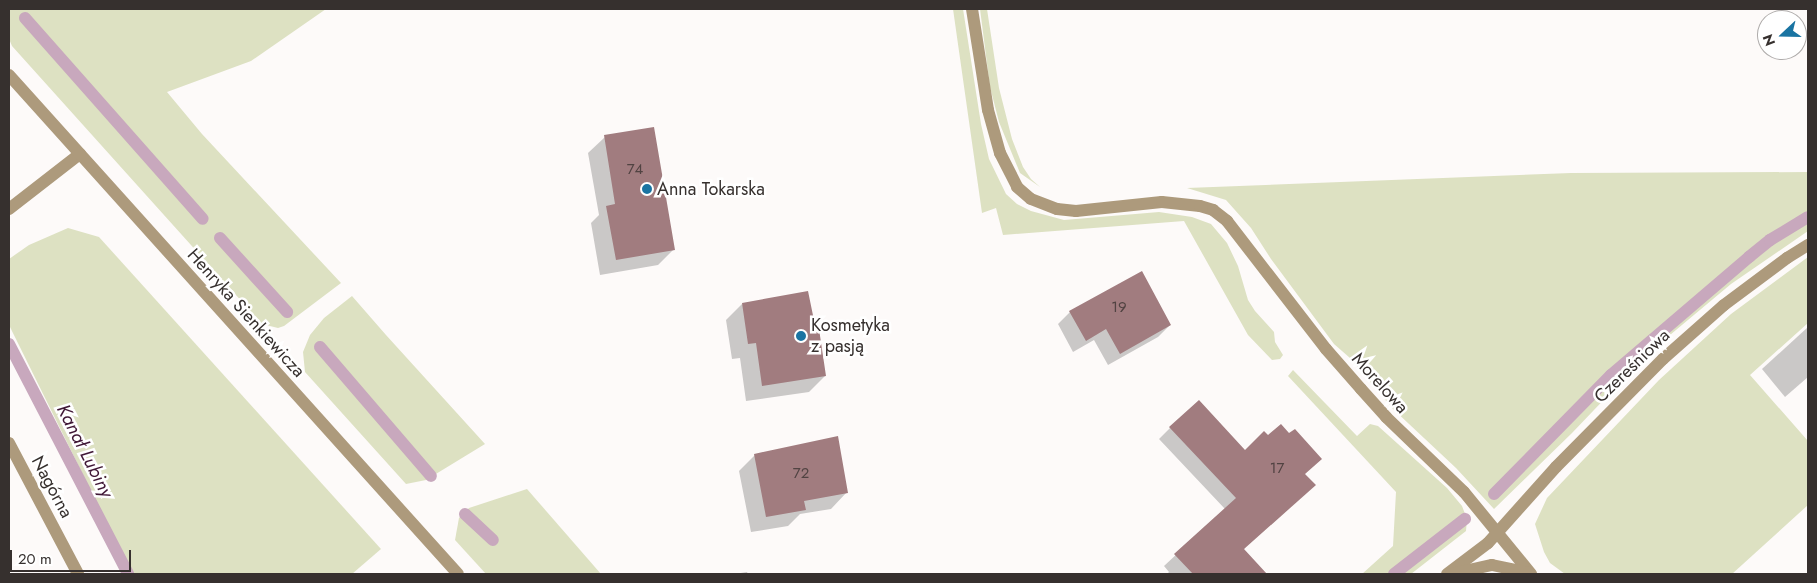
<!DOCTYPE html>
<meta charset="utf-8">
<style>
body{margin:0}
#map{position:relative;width:1817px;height:583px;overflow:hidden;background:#fdfaf9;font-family:Jost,sans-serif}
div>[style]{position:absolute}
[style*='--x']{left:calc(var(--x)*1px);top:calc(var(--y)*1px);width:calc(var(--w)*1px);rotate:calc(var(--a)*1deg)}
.green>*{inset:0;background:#dde1c2}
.shadow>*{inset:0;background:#0003}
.stream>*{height:12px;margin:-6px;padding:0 6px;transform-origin:6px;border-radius:6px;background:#c8a8bd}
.building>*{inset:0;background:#a17c7f}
.minor>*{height:12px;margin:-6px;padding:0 6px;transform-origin:6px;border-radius:6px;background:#ad9a7c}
.tertiary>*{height:12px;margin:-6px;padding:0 6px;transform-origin:6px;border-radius:6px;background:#ad9a7c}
.dots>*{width:14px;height:14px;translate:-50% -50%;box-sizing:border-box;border:2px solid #fff;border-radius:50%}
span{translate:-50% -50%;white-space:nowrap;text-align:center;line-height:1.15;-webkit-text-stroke:5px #fff;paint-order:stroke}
.number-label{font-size:15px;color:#514342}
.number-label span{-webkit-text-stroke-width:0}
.poi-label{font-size:18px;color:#36302e}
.left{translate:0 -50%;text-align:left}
.street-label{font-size:18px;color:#36302e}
.water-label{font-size:19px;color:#401836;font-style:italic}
.frame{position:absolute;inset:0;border:10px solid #36302e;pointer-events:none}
.north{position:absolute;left:1757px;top:10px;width:50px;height:50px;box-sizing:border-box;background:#fff;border:1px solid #afacab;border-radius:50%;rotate:249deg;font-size:14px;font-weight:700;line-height:20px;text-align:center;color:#36302e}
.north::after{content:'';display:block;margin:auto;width:18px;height:22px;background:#1a74a2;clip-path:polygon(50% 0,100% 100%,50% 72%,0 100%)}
.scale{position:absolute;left:10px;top:550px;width:121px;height:22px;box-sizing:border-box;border:2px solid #36302e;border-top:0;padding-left:6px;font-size:15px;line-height:18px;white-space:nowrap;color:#36302e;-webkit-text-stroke:4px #fff;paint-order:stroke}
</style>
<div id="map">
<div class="green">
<i style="clip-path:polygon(9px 9px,326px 9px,251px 61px,167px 92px,202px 134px,341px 283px,284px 326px,278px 328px,262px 324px,12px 46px,9px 39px)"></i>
<i style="clip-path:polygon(953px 9px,963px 9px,981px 124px,989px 159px,1006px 194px,1017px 204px,1031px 211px,1064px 220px,1159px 212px,1192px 217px,1211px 224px,1227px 243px,1238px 266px,1248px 300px,1255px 311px,1274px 332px,1275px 342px,1283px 355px,1280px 359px,1272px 360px,1248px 335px,1184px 221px,1003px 235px,996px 208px,982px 213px)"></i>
<i style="clip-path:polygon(980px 9px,987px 9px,999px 88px,1012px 139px,1023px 167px,1031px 179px,1040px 187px,1020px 173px,999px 122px,990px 87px)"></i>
<i style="clip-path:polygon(1808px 172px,1808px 231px,1731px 284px,1670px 335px,1615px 388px,1572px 433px,1494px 509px,1456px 468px,1393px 409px,1350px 358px,1334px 344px,1271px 259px,1251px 228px,1226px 200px,1187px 188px,1571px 173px)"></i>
<i style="clip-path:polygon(68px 228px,99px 237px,381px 549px,352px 574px,132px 574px,9px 325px,9px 259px,29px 245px)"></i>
<i style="clip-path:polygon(1808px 257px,1808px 323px,1750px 375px,1808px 441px,1808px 505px,1732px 574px,1565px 574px,1550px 563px,1544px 552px,1535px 524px,1547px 498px,1659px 380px,1731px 314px)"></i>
<i style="clip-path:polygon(352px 296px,386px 335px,485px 444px,426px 480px,406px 484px,305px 372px,303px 352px,310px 335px,324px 318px)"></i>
<i style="clip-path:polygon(1293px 370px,1357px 436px,1370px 424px,1378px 426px,1447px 488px,1462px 506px,1467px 519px,1466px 531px,1411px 574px,1362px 574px,1393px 546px,1396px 492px,1288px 376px)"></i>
<i style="clip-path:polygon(527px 489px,601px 574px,486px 574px,455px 540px,459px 518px,469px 508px)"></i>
</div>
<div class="shadow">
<i style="clip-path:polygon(605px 137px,674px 249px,658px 265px,600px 275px,591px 223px,599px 215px,588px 153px)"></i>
<i style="clip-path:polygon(742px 304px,825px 376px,809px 392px,746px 401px,740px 358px,732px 359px,726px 320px)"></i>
<i style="clip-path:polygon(1070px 312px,1170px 325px,1158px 337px,1108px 365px,1094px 340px,1073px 352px,1058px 324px)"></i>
<i style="clip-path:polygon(1808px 327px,1808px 377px,1785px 397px,1762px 369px)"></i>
<i style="clip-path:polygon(1170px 428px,1244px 451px,1304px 474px,1243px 550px,1257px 565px,1247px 574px,1167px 574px,1169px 572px,1164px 566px,1225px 509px,1159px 439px)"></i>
<i style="clip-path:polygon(755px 455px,847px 492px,831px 509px,800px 514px,788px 526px,751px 532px,739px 471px)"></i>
<i style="clip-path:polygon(747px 572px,748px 574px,734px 574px)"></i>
</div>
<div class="stream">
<i style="--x:25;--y:18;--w:268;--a:48.5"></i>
<i style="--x:220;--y:238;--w:100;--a:47.8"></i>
<i style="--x:9;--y:344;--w:259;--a:62.6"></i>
<i style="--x:320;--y:347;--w:170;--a:49.3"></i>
<i style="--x:1494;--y:494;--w:167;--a:-45.5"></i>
<i style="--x:1611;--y:375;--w:182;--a:-40.5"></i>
<i style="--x:1749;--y:257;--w:27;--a:-39"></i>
<i style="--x:1770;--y:240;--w:44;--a:-31.2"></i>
<i style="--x:465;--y:514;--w:38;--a:43"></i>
<i style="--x:1394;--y:574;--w:90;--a:-37.8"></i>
</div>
<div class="building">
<i style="clip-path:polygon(654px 127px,675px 250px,616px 260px,606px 206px,615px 204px,604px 135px)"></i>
<i style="clip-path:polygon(1142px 271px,1171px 325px,1120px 354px,1106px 329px,1086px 341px,1069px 311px)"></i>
<i style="clip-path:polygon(808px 291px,816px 330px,819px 329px,826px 376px,762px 386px,756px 343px,748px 344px,742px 303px)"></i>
<i style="clip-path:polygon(1199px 400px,1245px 450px,1264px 431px,1268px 435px,1281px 424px,1289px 433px,1295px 429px,1322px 459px,1305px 474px,1316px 485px,1244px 549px,1267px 574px,1193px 574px,1174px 554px,1236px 498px,1169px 427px)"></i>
<i style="clip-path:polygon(838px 436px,848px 493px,804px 501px,806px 510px,766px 517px,754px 454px)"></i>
</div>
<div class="minor">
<i style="--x:972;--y:9;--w:102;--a:81"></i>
<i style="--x:988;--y:110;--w:45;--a:74.4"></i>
<i style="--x:1000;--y:153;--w:38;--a:63"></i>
<i style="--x:1017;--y:187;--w:18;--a:41"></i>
<i style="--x:1031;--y:199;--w:28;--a:21"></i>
<i style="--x:1057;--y:209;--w:19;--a:6"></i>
<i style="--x:1076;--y:211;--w:86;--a:-6"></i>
<i style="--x:1162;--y:202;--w:38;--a:6"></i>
<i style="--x:1200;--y:206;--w:14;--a:17"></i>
<i style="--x:1213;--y:210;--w:18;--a:38"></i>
<i style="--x:1227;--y:221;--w:162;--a:52.3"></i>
<i style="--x:1326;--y:349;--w:53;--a:48.8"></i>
<i style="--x:1361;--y:389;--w:38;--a:48"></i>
<i style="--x:1386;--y:417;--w:108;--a:43.9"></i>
<i style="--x:1464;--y:492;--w:106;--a:50.7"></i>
<i style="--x:9;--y:209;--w:90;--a:-37.8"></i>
<i style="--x:9;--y:443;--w:148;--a:62.2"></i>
<i style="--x:1447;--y:574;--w:51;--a:-37.1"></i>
<i style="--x:1488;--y:543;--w:102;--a:-48.2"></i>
<i style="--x:1556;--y:467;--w:152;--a:-45.3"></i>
<i style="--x:1663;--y:359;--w:81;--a:-41.5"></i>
<i style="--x:1724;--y:305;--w:79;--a:-36.7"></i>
<i style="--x:1787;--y:258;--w:25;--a:-32"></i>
<i style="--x:1451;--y:574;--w:42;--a:-12.4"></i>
<i style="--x:1492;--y:565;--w:38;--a:12"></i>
</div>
<div class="tertiary">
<i style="--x:9;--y:75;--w:671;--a:48.02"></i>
</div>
<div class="dots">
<i style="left:647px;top:189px;background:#1a74a2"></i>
<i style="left:801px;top:336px;background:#1a74a2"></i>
</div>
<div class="number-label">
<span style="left:635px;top:170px">74</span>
<span style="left:1119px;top:308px">19</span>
<span style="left:1277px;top:469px">17</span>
<span style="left:801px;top:474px">72</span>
</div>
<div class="poi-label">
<span class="left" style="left:657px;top:189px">Anna Tokarska</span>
<span class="left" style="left:811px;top:336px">Kosmetyka<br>z pasją</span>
</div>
<div class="street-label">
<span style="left:246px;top:313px;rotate:48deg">Henryka Sienkiewicza</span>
<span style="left:1632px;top:366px;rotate:-44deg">Czereśniowa</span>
<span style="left:1380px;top:383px;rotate:48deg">Morelowa</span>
<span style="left:52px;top:487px;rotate:62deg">Nagórna</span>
</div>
<div class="water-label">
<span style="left:85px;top:451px;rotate:63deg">Kanał Lubiny</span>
</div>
<div class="frame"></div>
<div class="north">N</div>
<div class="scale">20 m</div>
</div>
